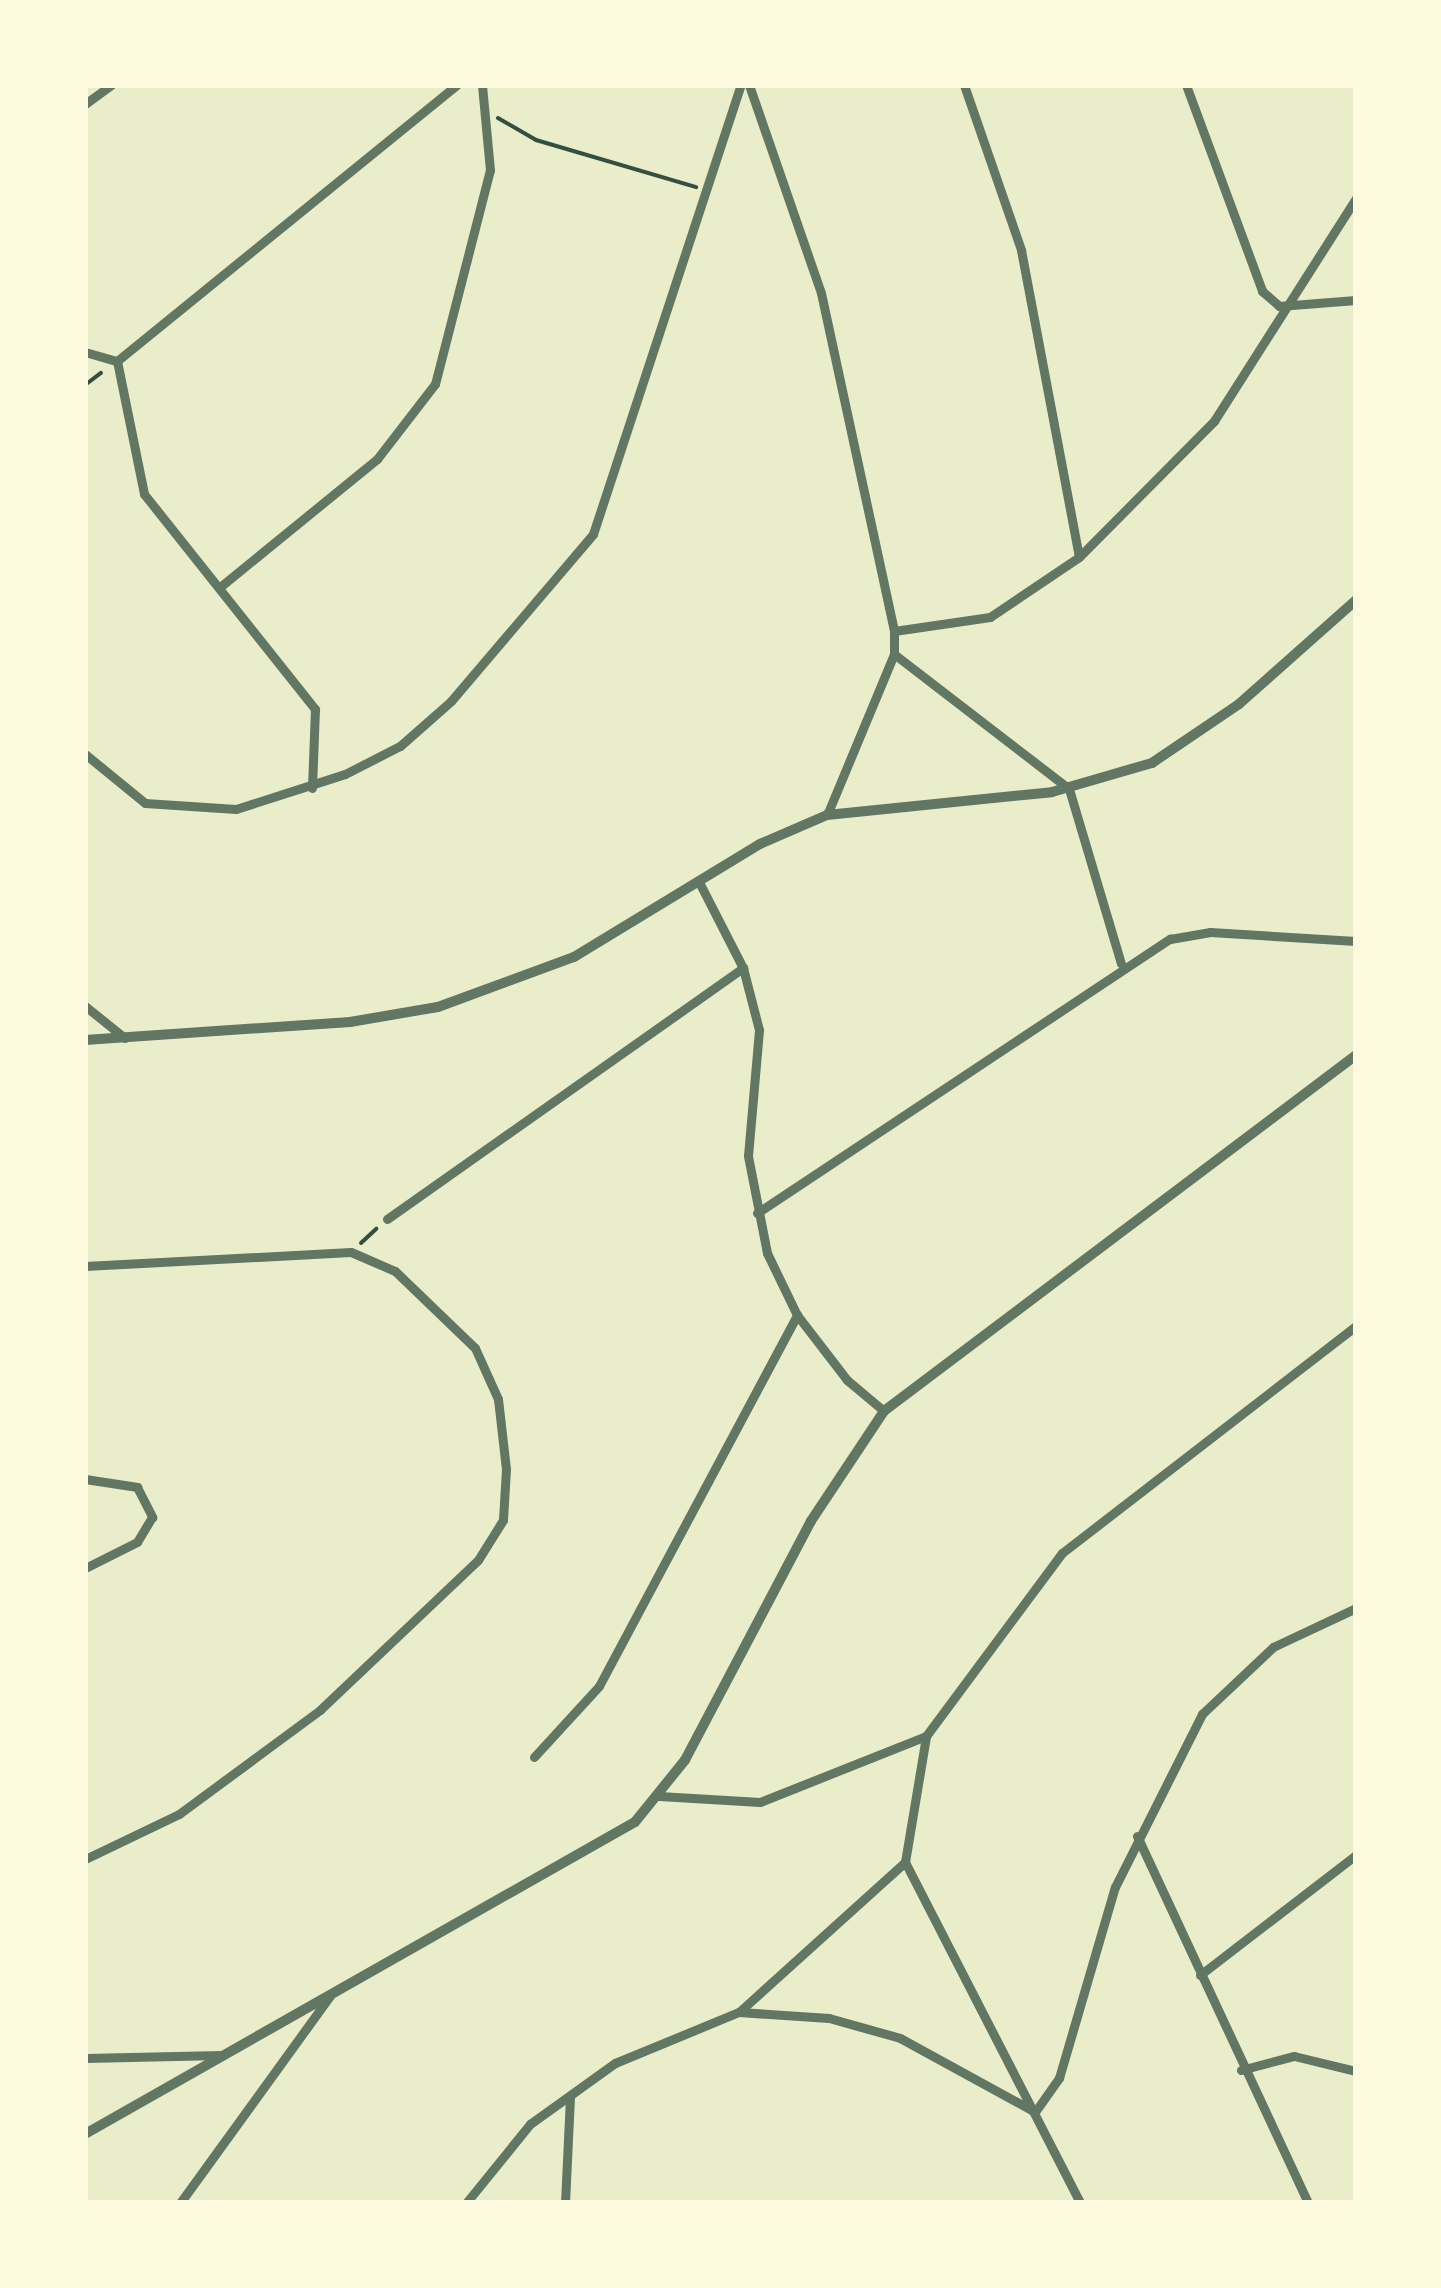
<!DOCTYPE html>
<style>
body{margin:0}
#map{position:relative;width:1441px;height:2288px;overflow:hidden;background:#e9edc9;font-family:"Varela Round",sans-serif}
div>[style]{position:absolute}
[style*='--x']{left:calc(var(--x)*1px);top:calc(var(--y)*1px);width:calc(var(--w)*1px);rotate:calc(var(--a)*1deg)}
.path>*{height:4px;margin:-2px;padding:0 2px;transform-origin:2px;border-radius:2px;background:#344e41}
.minor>*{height:9px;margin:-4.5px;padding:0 4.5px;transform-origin:4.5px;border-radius:4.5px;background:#617663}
.tertiary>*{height:10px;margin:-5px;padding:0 5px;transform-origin:5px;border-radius:5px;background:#617663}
span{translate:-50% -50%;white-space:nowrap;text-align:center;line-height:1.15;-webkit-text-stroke:10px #fefae0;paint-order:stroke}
.frame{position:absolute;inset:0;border:88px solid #fefae0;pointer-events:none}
</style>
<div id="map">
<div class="path">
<i style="--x:498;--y:118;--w:44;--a:30.1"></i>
<i style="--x:536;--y:140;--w:167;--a:16.4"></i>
<i style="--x:85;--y:385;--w:20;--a:-37"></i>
<i style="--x:361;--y:1243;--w:21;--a:-43"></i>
</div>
<div class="minor">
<i style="--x:749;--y:85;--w:220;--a:70.9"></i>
<i style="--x:821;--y:293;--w:346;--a:77.8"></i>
<i style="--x:894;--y:631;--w:23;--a:90"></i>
<i style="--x:894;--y:654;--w:174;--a:112.6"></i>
<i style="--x:964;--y:85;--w:175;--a:70.9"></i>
<i style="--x:1021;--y:250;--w:312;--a:79.3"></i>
<i style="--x:1186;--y:85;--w:220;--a:69.7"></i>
<i style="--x:1262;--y:291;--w:23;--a:41"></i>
<i style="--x:1279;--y:306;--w:77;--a:-4.5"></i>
<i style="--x:85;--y:104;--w:32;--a:-36"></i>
<i style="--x:85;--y:352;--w:33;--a:16"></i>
<i style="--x:117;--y:361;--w:136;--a:78.5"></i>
<i style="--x:144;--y:494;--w:275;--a:51.5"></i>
<i style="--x:315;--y:709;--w:79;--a:92.2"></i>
<i style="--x:117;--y:361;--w:438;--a:-39.1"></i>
<i style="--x:220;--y:587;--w:203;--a:-39.2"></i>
<i style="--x:377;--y:459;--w:95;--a:-52.3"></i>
<i style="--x:435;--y:384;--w:221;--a:-75.6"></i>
<i style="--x:490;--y:170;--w:85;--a:-95.4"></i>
<i style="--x:894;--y:631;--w:97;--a:-8.3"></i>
<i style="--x:990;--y:617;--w:107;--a:-34"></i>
<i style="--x:1079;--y:557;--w:192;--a:-45.2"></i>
<i style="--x:1214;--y:421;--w:264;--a:-57.5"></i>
<i style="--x:894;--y:654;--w:221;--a:37.6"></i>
<i style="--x:1069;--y:789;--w:182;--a:73.4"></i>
<i style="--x:85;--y:754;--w:77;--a:39.2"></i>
<i style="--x:145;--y:803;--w:91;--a:3.8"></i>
<i style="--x:236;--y:809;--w:114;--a:-17.8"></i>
<i style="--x:345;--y:774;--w:62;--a:-27"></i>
<i style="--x:400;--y:746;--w:68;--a:-41.4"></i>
<i style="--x:451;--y:701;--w:219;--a:-49.6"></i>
<i style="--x:593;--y:534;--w:473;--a:-71.8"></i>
<i style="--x:699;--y:882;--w:97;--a:62.9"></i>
<i style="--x:743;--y:968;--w:64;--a:75.5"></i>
<i style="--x:759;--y:1030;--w:126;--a:95"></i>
<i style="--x:748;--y:1156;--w:99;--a:78.9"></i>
<i style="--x:767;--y:1253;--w:69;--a:64.2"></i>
<i style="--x:797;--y:1315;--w:82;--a:52.4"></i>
<i style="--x:847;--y:1380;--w:48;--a:40"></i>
<i style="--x:85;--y:1006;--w:51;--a:38.7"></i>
<i style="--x:757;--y:1213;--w:496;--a:-33.6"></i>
<i style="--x:1170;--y:939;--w:41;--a:-9.9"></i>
<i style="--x:1210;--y:932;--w:146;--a:3.5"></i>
<i style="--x:387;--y:1219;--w:436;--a:-35.2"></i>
<i style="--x:85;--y:1266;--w:266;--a:-3"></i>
<i style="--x:351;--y:1252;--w:48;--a:23.4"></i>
<i style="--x:395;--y:1271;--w:111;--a:43.9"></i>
<i style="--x:475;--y:1348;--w:56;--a:65.7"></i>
<i style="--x:498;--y:1399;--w:70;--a:83.5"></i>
<i style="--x:506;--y:1469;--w:51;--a:93.4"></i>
<i style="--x:503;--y:1520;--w:47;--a:122"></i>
<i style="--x:478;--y:1560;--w:218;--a:136.5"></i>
<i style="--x:320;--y:1710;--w:175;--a:143.6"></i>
<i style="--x:179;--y:1814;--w:104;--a:154.4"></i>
<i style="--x:85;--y:1479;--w:53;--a:8.7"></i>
<i style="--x:137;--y:1487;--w:34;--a:63"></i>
<i style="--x:152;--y:1517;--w:29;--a:121"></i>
<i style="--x:137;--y:1542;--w:58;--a:153.4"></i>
<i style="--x:534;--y:1757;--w:96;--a:-47.5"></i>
<i style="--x:599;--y:1686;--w:421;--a:-61.9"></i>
<i style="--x:659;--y:1796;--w:101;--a:3.4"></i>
<i style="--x:760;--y:1802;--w:179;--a:-21.7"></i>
<i style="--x:1137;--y:1836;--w:405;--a:65"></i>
<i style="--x:905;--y:1862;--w:128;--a:-80.5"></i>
<i style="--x:926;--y:1736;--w:228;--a:-53.4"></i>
<i style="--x:1062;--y:1553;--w:371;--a:-37.7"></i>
<i style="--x:905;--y:1862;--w:383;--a:62.8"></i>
<i style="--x:1200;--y:1975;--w:197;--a:-37.6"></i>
<i style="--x:739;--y:2012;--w:224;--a:-42.1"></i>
<i style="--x:85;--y:2058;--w:137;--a:-1.3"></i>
<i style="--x:1241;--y:2070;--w:55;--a:-14.8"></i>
<i style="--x:1294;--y:2056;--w:64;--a:13.6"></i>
<i style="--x:180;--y:2203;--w:256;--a:-54.1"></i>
<i style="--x:466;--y:2203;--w:102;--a:-51"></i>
<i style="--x:530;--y:2124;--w:105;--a:-35.7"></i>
<i style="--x:615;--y:2063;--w:134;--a:-22.4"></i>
<i style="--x:739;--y:2012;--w:90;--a:3.8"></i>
<i style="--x:829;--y:2018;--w:74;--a:15.7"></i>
<i style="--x:900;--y:2038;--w:154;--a:28.7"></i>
<i style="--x:1035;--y:2112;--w:42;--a:-54.8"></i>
<i style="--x:1059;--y:2078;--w:199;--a:-73.7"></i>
<i style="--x:1115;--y:1887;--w:194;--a:-63.3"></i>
<i style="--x:1202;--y:1714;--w:98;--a:-43.3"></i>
<i style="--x:1273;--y:1647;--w:92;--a:-25.2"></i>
<i style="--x:565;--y:2203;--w:107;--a:-87.3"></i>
</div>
<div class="tertiary">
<i style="--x:85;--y:1040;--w:266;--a:-3.9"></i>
<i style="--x:350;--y:1022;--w:89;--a:-9.7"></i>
<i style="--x:438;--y:1007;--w:145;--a:-20.2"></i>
<i style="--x:574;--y:957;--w:218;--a:-31.3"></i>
<i style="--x:760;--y:844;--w:73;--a:-23.4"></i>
<i style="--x:827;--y:815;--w:226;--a:-5.8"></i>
<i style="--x:1052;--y:792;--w:104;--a:-16.2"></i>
<i style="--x:1152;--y:763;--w:105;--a:-34.1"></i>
<i style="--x:1239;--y:704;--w:157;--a:-41.6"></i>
<i style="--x:85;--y:2134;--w:632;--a:-29.57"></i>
<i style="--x:635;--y:1822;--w:80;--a:-51.1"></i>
<i style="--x:685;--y:1760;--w:270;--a:-62.2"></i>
<i style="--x:811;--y:1521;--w:132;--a:-56.4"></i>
<i style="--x:884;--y:1411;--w:591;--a:-37.02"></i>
</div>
<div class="frame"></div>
</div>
